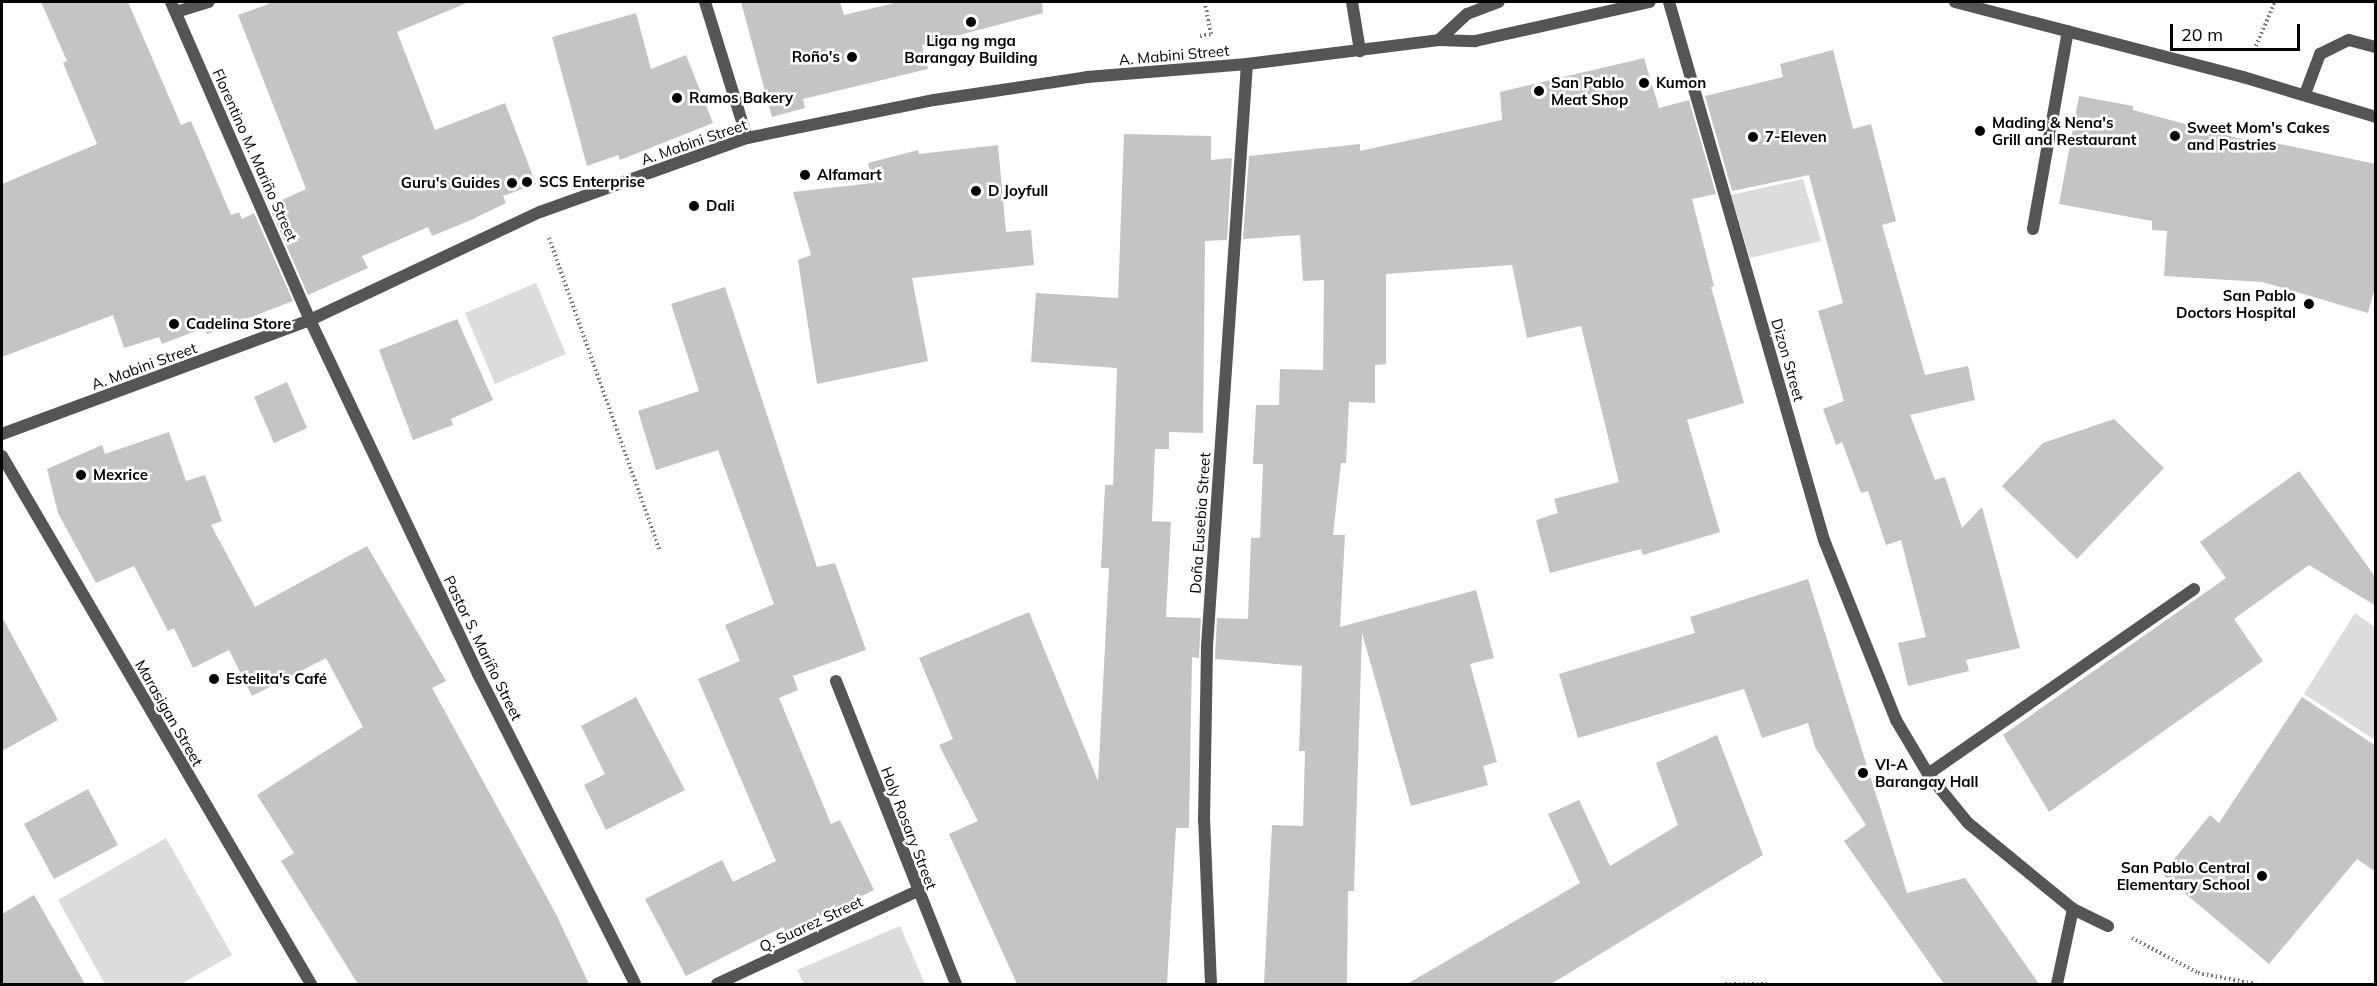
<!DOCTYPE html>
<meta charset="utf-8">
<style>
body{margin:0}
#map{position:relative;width:2377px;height:986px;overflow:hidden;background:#fff;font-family:Mulish,sans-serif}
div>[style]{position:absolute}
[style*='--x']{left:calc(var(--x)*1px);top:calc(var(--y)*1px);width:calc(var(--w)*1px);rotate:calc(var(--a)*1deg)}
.green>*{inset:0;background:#dcdcdc}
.building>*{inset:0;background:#c4c4c4}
.path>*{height:4px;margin-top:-2px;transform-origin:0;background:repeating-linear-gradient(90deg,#777 0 1.5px,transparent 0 4.5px)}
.service>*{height:12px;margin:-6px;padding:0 6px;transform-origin:6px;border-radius:6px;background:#555}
.minor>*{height:12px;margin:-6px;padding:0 6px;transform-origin:6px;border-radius:6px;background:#555}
.tertiary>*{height:12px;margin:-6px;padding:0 6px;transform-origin:6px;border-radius:6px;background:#555}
.dots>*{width:16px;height:16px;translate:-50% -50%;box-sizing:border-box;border:3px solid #fff;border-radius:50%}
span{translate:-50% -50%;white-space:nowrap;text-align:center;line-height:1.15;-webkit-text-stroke:5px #fff;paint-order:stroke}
.poi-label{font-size:15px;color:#000;font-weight:700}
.right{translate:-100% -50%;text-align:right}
.left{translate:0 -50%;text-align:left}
.street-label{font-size:15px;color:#000}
.frame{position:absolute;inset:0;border:3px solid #000;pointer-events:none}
.scale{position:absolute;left:2170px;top:24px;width:130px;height:27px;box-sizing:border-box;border:3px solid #000;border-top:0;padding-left:8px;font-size:18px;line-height:21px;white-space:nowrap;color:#000;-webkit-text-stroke:4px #fff;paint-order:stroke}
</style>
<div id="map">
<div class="green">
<i style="clip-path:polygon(1803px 179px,1821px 241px,1750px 258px,1731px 195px)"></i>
<i style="clip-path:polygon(536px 283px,566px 354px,495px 384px,465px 313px)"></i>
<i style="clip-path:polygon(2355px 613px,2375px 627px,2375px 740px,2304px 694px)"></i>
<i style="clip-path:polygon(166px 838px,232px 955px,181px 984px,105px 984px,58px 900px)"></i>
<i style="clip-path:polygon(900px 926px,925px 984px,804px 984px,797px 970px)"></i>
</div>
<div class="building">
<i style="clip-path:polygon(41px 2px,128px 2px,181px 125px,191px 121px,231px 215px,239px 212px,242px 219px,254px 213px,293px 301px,207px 334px,204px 328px,162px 344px,159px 337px,124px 348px,113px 315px,2px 357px,2px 184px,97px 144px,63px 63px,67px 61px)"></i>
<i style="clip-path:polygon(274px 2px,469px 2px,397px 32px,435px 130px,505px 103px,536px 184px,503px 196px,506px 203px,471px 220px,432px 236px,428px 227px,362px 256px,368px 268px,308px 295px,269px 206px,306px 189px,238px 15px)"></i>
<i style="clip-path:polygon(741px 2px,840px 2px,844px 15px,899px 2px,1042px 2px,1043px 13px,922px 45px,928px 69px,803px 99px,805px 108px,772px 117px)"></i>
<i style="clip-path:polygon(636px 13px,651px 69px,686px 55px,713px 123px,620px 160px,618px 155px,587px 166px,552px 37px)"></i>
<i style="clip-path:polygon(1833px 50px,1853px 129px,1871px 124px,1896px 221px,1882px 225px,1925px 375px,1968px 366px,1975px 400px,1910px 415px,1935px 480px,1945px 477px,1962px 528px,1982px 507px,2020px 648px,1966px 660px,1969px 671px,1908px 686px,1898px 643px,1926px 637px,1901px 540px,1886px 545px,1868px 491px,1861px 493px,1842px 442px,1836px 445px,1823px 409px,1844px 401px,1818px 311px,1843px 303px,1809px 175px,1732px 191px,1705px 96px,1783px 77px,1780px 64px)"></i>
<i style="clip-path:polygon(1644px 58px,1659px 108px,1689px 100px,1716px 194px,1692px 199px,1714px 286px,1711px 287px,1744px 403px,1687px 420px,1720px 532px,1643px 555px,1641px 549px,1550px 573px,1536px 520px,1558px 513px,1554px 499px,1619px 482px,1581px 326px,1527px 338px,1512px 265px,1386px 274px,1386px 364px,1375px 365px,1375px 403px,1349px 402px,1346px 463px,1341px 463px,1333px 535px,1345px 535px,1340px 627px,1476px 590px,1494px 658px,1470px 664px,1497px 762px,1483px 766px,1488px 785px,1411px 806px,1362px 633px,1354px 891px,1348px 891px,1347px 984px,1264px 984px,1272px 825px,1303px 826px,1305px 751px,1299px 751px,1302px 666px,1215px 659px,1217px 618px,1248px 619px,1251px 538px,1260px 538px,1263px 464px,1253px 464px,1256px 405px,1279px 405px,1280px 369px,1323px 370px,1324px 280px,1303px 281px,1300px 235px,1243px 239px,1249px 156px,1360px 144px,1360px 151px,1502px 120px,1500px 92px)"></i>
<i style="clip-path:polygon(2079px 96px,2133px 106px,2133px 110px,2256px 143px,2256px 139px,2376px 164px,2376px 284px,2368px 313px,2262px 282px,2164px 276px,2167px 231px,2152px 230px,2152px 221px,2059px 204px)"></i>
<i style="clip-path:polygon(1124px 134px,1211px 136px,1211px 160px,1232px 158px,1227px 240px,1205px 241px,1203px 433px,1169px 432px,1169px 449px,1155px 449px,1152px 521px,1171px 522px,1166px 617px,1201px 618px,1199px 658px,1192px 657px,1189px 828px,1176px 828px,1167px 984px,1017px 984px,949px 834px,978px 821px,939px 745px,953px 739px,919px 658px,1029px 612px,1098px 781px,1109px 568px,1101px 568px,1105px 485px,1113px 485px,1117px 368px,1031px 362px,1036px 293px,1118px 298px)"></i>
<i style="clip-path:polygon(998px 145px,1006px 232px,1031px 230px,1034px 265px,912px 278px,928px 361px,817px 384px,798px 260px,811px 255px,793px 192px,873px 183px,868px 163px,918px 150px,919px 154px)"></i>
<i style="clip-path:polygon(725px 287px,817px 567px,835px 563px,866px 650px,793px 676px,798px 690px,779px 698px,831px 824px,840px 820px,874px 890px,787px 934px,783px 927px,686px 976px,645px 899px,722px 860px,733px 882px,776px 861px,698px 679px,740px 661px,725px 625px,774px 604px,718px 450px,656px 470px,638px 411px,699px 391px,671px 304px)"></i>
<i style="clip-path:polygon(457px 319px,493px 400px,451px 419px,453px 425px,413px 440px,379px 350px)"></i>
<i style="clip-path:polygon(287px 382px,307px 428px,274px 443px,254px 397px)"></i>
<i style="clip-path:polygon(2114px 419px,2164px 468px,2077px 559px,2002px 486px,2043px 443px)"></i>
<i style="clip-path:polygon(169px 432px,186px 481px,205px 475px,222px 521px,211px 525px,255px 607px,367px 546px,446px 681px,432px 688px,556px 914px,589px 984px,358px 984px,281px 861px,294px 853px,257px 795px,363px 727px,326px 658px,252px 696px,229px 650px,193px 668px,174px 628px,168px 631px,134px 566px,96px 583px,58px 513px,47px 469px,102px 445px,105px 454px)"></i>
<i style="clip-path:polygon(2299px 471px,2376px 578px,2376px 606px,2309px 565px,2234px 619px,2263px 661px,2049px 812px,2003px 735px,2226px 578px,2200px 542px)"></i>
<i style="clip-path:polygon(1808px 579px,1907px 893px,1965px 878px,2039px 984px,1944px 984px,1844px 841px,1866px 825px,1815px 747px,1808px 723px,1762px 738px,1744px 689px,1578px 738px,1559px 674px,1695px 633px,1690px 617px)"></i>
<i style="clip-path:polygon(2px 617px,58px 720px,2px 751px)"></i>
<i style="clip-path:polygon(636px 697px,685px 790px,606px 830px,584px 785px,605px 774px,581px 726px)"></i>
<i style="clip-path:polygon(2302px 697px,2376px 746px,2376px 872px,2357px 859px,2269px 964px,2162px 874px,2210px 815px,2219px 823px)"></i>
<i style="clip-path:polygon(1717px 735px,1763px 855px,1551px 984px,1407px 984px,1580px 883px,1548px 814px,1579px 800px,1610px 866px,1678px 825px,1656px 763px)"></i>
<i style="clip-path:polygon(88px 789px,118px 845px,54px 879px,24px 824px)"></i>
<i style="clip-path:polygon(34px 895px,85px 984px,2px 984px,2px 914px)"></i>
</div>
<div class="path">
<i style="--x:1200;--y:36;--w:11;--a:-10"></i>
<i style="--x:1211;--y:34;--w:33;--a:-101"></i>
<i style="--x:2254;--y:50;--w:52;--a:-66.4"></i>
<i style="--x:549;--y:238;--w:330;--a:70.5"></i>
<i style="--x:2132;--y:938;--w:75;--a:27.9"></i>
<i style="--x:2198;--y:973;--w:59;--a:10.7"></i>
<i style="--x:1725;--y:984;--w:42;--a:0"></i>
</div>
<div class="service">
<i style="--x:1352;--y:2;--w:50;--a:80.7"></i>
<i style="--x:176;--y:12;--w:34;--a:-17"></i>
<i style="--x:2305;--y:94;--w:43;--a:-69.4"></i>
<i style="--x:2320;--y:54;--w:32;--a:-26"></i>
<i style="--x:2349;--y:40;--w:28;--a:15"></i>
<i style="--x:2033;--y:229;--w:201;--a:-80"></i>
<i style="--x:1928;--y:774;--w:324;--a:-34.8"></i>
<i style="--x:2057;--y:984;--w:77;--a:-78"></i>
</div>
<div class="minor">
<i style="--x:171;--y:2;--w:347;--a:66.4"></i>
<i style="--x:705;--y:2;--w:142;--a:72.8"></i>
<i style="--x:1669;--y:2;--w:560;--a:73.93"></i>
<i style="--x:1824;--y:540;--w:194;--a:68.2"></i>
<i style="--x:1896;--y:720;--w:63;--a:59.3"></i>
<i style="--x:1928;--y:774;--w:63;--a:50.8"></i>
<i style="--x:1968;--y:823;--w:136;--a:39.3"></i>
<i style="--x:2073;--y:909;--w:39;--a:26"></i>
<i style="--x:2;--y:456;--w:612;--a:59.66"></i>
<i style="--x:836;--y:681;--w:326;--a:68.4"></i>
<i style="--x:717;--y:984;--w:221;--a:-24.9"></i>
<i style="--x:1211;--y:984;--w:164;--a:-92.4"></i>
<i style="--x:1204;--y:820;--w:174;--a:-89"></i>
<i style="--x:1207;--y:646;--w:583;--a:-86.07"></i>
</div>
<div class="tertiary">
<i style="--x:1955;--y:2;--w:298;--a:14.6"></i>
<i style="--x:2243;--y:77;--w:139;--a:16.7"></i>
<i style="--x:1439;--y:40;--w:38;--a:-43"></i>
<i style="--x:1467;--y:14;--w:34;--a:-21"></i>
<i style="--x:310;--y:320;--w:392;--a:64.6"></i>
<i style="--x:478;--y:674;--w:347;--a:63.1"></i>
<i style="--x:2;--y:434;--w:328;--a:-20.3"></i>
<i style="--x:310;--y:320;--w:254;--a:-25.2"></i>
<i style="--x:540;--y:212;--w:220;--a:-19.7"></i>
<i style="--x:747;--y:138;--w:191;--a:-11.5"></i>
<i style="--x:934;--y:100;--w:155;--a:-8.5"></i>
<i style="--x:1087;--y:77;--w:161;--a:-4.6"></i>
<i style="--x:1247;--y:64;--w:193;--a:-7.1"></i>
<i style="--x:1439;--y:40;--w:36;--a:2"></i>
<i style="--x:1475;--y:41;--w:179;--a:-12.6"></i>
</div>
<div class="dots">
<i style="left:971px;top:22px;background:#000"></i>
<i style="left:852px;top:57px;background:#000"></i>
<i style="left:1644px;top:83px;background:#000"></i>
<i style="left:1539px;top:91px;background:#000"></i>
<i style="left:677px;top:98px;background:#000"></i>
<i style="left:1980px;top:131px;background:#000"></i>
<i style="left:2175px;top:136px;background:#000"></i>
<i style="left:1753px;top:137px;background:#000"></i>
<i style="left:805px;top:175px;background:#000"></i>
<i style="left:527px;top:182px;background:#000"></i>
<i style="left:512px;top:183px;background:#000"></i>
<i style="left:976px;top:191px;background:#000"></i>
<i style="left:694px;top:206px;background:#000"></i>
<i style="left:2309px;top:304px;background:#000"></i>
<i style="left:174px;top:324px;background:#000"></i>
<i style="left:81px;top:475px;background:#000"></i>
<i style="left:214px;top:679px;background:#000"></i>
<i style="left:1863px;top:773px;background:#000"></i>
<i style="left:2262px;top:876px;background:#000"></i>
</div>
<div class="poi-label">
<span style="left:971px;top:49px">Liga ng mga<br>Barangay Building</span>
<span class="right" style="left:840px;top:57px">Roño's</span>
<span class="left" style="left:1551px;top:91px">San Pablo<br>Meat Shop</span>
<span class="left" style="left:1656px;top:83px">Kumon</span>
<span class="left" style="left:689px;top:98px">Ramos Bakery</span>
<span class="left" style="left:1992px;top:131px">Mading &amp; Nena's<br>Grill and Restaurant</span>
<span class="left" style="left:2187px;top:136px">Sweet Mom's Cakes<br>and Pastries</span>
<span class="left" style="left:1765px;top:137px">7-Eleven</span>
<span class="left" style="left:817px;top:175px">Alfamart</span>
<span class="left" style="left:539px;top:182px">SCS Enterprise</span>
<span class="right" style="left:500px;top:183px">Guru's Guides</span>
<span class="left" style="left:988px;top:191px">D Joyfull</span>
<span class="left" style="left:706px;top:206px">Dali</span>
<span class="right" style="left:2296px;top:304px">San Pablo<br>Doctors Hospital</span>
<span class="left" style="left:186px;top:324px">Cadelina Store</span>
<span class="left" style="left:93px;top:475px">Mexrice</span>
<span class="left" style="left:226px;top:679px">Estelita's Café</span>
<span class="left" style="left:1875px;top:773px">VI-A<br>Barangay Hall</span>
<span class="right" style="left:2250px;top:876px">San Pablo Central<br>Elementary School</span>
</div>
<div class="street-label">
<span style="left:1174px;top:55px;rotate:-5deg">A. Mabini Street</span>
<span style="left:694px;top:142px;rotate:-19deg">A. Mabini Street</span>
<span style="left:255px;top:155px;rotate:66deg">Florentino M. Mariño Street</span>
<span style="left:1788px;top:360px;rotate:74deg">Dizon Street</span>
<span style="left:144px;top:366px;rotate:-20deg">A. Mabini Street</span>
<span style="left:1200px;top:523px;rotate:-86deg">Doña Eusebia Street</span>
<span style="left:483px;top:648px;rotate:64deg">Pastor S. Mariño Street</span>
<span style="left:169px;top:713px;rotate:60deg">Marasigan Street</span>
<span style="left:909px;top:828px;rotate:69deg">Holy Rosary Street</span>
<span style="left:811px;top:924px;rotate:-25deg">Q. Suarez Street</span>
</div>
<div class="frame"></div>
<div class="scale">20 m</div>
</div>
